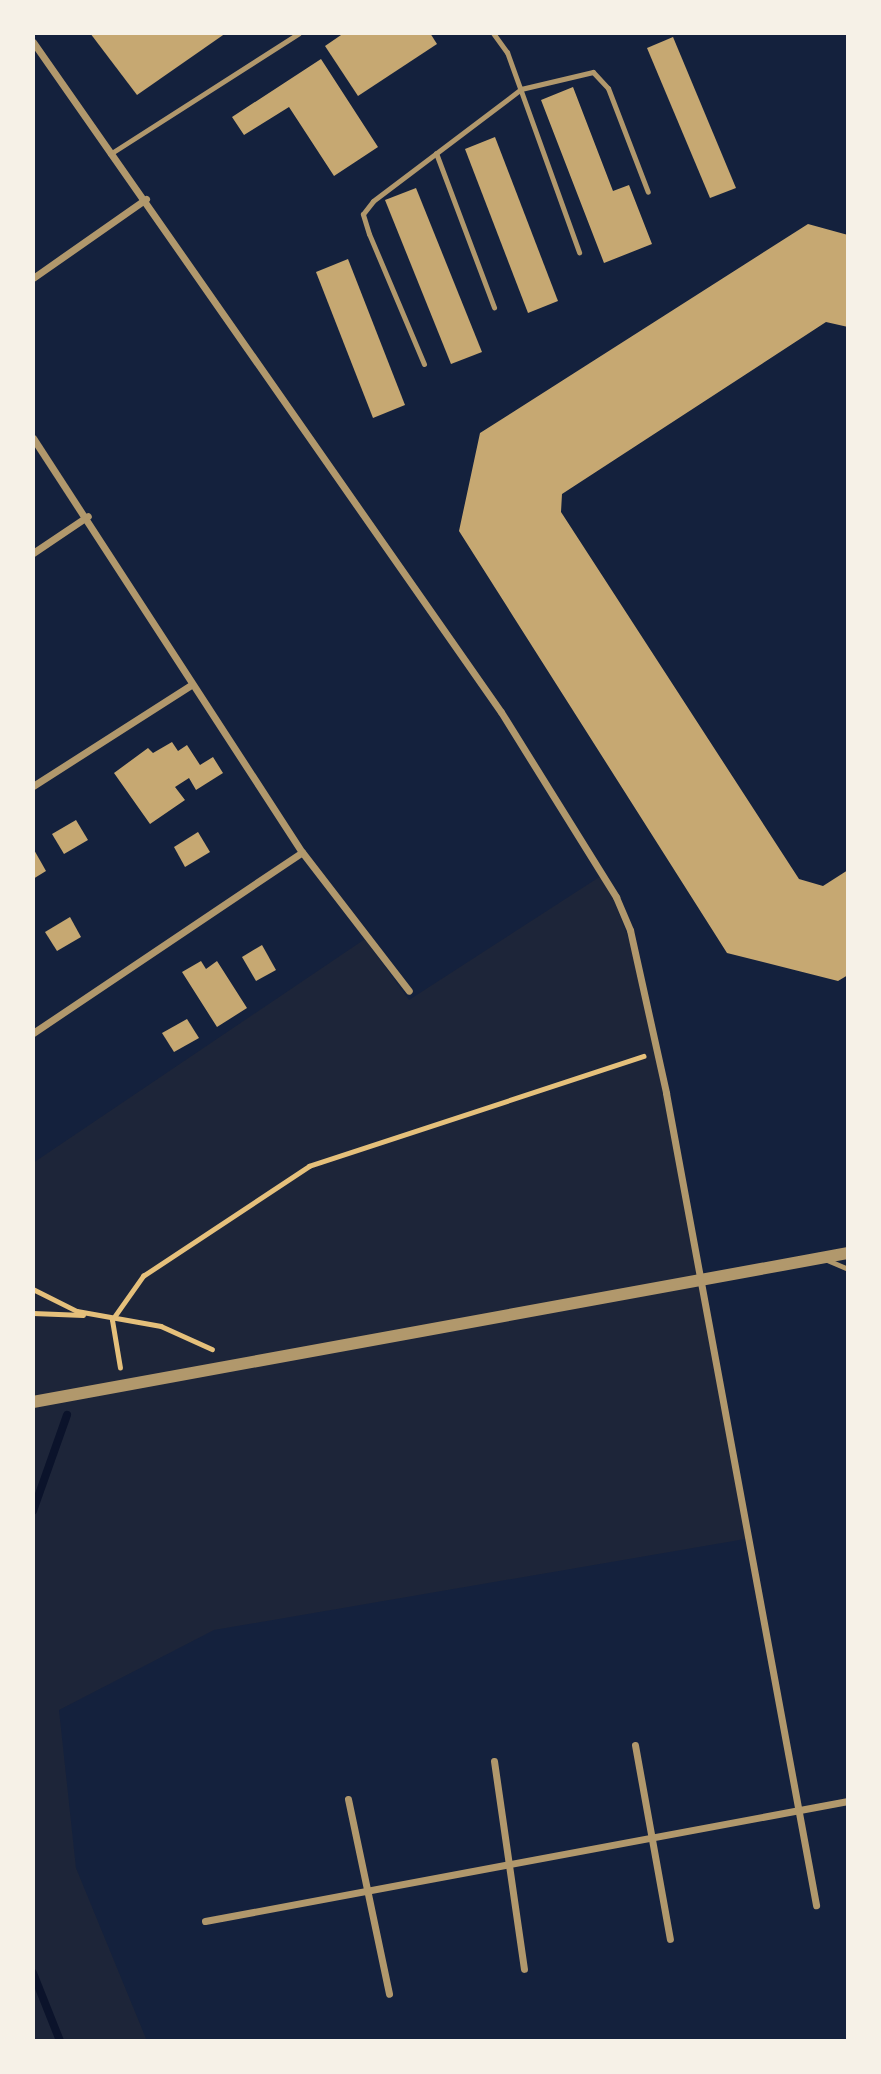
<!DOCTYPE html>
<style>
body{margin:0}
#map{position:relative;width:881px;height:2074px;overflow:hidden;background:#14213d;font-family:"Work Sans",sans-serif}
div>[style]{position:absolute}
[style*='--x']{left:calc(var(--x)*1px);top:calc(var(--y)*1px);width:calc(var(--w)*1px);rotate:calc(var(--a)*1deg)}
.green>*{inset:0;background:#1d2539}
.stream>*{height:8px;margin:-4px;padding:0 4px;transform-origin:4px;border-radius:4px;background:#0b132b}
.building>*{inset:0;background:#c6a872}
.path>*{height:4.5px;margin:-2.25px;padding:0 2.25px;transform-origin:2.25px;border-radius:2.25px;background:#e5c07b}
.service>*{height:5px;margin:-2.5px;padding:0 2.5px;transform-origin:2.5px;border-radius:2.5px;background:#b1986c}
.minor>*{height:7px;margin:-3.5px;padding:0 3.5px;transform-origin:3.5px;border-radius:3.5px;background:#b1986c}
.tertiary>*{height:12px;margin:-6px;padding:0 6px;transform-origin:6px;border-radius:6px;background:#b1986c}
span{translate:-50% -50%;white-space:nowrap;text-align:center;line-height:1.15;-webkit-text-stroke:7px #f6f1e7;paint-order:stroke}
.frame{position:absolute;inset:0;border:35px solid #f6f1e7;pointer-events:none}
</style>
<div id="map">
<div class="green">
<i style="clip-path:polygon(604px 874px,639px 966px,751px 1538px,214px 1630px,59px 1710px,76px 1868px,147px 2041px,33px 2041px,33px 1163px,365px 939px,409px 1000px)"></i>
</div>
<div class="stream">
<i style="--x:33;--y:1511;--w:102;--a:-70.5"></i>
<i style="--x:33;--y:1973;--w:73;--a:68.3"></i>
</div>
<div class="building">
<i style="clip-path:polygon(90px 33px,226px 33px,137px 95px)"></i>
<i style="clip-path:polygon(344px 33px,430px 33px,437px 44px,358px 96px,325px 46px)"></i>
<i style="clip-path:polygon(673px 37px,736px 188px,710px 198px,647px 48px)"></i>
<i style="clip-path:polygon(321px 59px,378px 147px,334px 176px,289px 107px,244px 135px,232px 117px)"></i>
<i style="clip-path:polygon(573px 87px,613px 191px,629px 185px,652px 244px,604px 263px,541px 100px)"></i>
<i style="clip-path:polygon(495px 137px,558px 301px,528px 313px,465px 149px)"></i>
<i style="clip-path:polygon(416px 188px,482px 352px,451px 364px,385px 200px)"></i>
<i style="clip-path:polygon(808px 224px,848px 235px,848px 327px,826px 322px,562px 494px,561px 512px,799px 879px,823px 886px,848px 870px,848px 975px,838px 981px,727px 953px,459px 531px,480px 433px)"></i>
<i style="clip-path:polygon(348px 259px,405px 405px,373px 418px,316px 272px)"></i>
<i style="clip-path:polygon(172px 742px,178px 751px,187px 745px,200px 765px,213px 757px,223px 773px,196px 790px,189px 778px,175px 787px,185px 800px,150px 824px,114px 773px,148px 748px,153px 753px)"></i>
<i style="clip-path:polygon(76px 820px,88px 840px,64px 854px,52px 834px)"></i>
<i style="clip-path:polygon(198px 832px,210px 852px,185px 867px,174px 847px)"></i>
<i style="clip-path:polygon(33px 848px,46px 871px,33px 879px)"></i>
<i style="clip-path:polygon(70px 917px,81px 937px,57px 951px,45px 932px)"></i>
<i style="clip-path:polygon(262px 945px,276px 970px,256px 981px,242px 957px)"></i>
<i style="clip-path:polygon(201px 961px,206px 969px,217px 961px,247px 1008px,217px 1027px,182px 972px)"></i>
<i style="clip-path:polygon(187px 1019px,199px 1038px,174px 1052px,162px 1033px)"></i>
</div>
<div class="path">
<i style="--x:33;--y:1289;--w:49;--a:26.6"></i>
<i style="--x:77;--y:1311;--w:85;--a:10.1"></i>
<i style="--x:161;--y:1326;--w:56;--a:24.3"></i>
<i style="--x:33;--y:1313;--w:50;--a:2.3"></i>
<i style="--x:120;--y:1368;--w:49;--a:-99.5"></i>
<i style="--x:112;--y:1320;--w:54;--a:-54.8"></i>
<i style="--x:143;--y:1276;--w:199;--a:-33.5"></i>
<i style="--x:309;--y:1166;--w:352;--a:-18.2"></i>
</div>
<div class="service">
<i style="--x:493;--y:33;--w:24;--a:54"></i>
<i style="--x:507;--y:52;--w:213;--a:70.2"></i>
<i style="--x:436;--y:153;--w:165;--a:69.4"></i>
<i style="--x:110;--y:154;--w:224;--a:-32.6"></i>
<i style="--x:424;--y:364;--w:141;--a:-112.9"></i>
<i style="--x:369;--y:234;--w:21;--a:-107"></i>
<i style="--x:363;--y:214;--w:16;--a:-52"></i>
<i style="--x:373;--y:201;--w:186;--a:-37.1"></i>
<i style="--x:521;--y:89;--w:74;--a:-13.3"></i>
<i style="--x:593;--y:72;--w:22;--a:47"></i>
<i style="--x:608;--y:88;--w:111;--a:69"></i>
<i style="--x:827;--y:1260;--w:23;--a:23"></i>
</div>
<div class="minor">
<i style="--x:33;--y:42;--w:817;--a:55.07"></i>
<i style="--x:501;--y:712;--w:218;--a:58.1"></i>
<i style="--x:616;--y:897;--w:36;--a:67"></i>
<i style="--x:630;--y:930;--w:167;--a:77.5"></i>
<i style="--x:666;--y:1093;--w:826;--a:79.53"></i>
<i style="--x:33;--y:278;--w:138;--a:-35"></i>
<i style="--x:33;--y:438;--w:494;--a:57"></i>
<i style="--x:302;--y:852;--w:175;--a:52.4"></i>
<i style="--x:33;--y:553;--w:66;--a:-33.9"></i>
<i style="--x:33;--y:786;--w:188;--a:-32.6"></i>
<i style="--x:33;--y:1033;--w:324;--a:-33.9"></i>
<i style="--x:635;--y:1745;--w:197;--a:79.8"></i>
<i style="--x:494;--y:1761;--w:210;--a:81.8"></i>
<i style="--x:348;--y:1799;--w:199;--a:78.1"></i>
<i style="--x:205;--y:1921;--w:654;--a:-10.57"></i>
</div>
<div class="tertiary">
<i style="--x:33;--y:1402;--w:829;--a:-10.36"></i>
</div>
<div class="frame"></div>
</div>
